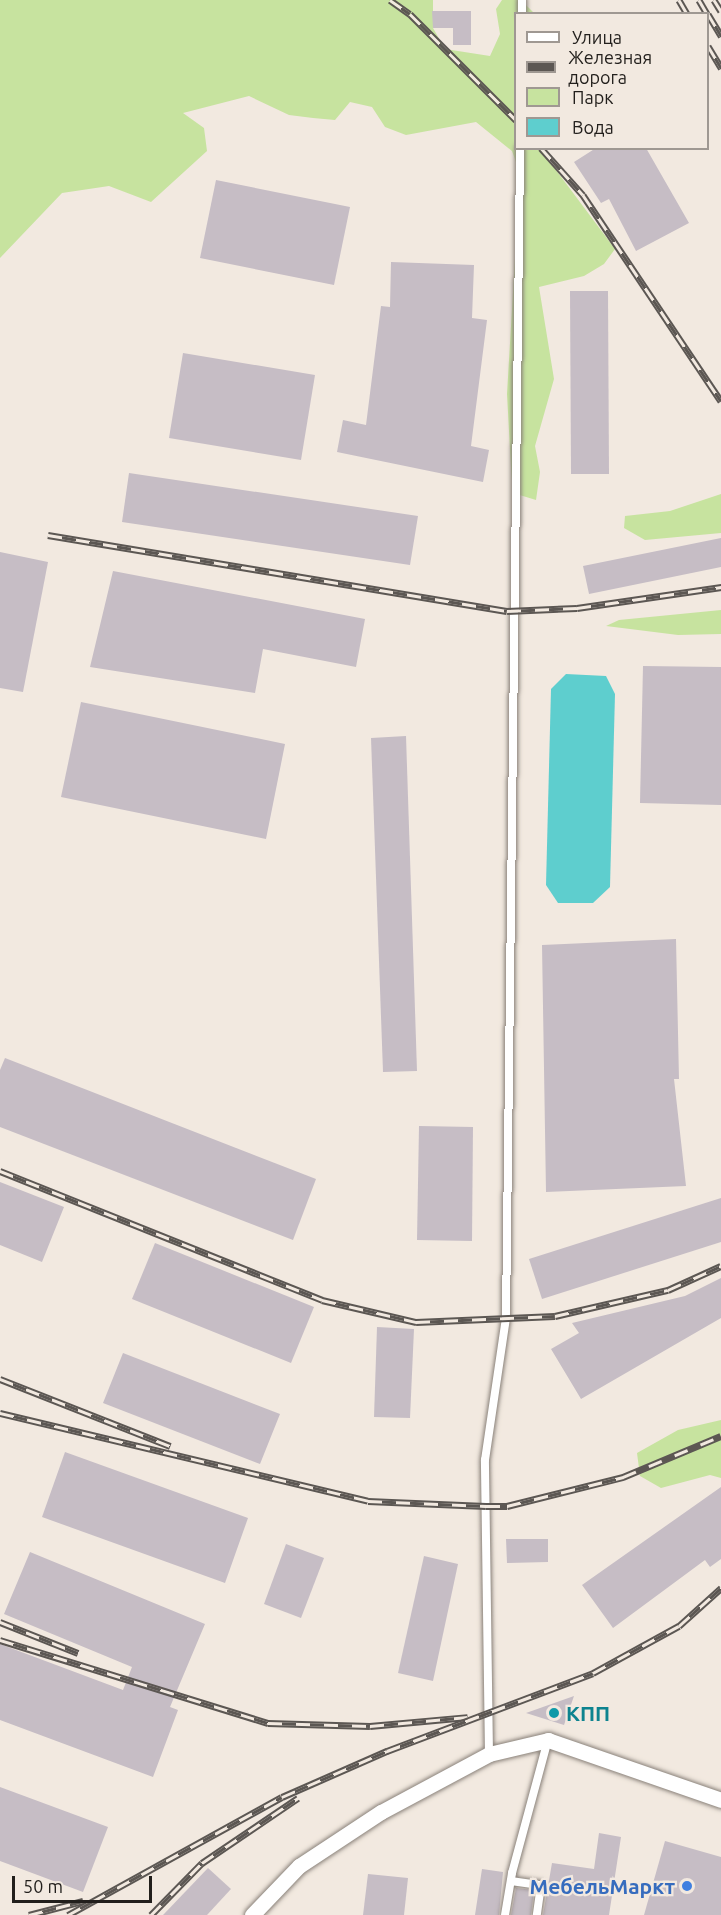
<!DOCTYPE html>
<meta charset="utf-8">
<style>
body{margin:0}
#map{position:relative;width:721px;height:1915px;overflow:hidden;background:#f2e9e0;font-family:Ubuntu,sans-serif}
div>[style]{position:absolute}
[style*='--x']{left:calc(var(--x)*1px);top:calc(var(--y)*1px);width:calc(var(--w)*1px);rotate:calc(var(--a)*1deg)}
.green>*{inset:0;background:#c7e39f}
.water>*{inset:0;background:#5ecece}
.building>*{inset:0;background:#c6bdc5}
.roads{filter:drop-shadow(0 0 2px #898179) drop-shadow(0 0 2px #898179)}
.lane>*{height:8px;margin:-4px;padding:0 4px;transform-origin:4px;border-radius:4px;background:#fff}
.street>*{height:15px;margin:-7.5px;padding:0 7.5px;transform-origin:7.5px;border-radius:7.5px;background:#fff}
.rail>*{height:7px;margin-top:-3.5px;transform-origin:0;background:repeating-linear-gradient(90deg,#f2e9e0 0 14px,#5c5753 0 28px);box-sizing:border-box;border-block:2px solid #5c5753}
.dots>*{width:16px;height:16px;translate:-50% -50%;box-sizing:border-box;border:3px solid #f2e9e0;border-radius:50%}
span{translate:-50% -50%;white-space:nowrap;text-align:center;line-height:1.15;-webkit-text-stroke:4.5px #f2e9e0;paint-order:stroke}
.culture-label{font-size:21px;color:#0d838f;font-weight:700}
.left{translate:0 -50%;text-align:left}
.shop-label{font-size:21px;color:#366cbe;font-weight:700}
.right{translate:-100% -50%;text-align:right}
.legend{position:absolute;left:514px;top:12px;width:195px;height:138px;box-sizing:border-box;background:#f2e9e0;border:2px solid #9f9892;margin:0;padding:8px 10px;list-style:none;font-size:18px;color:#221f1c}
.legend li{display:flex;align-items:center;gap:12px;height:30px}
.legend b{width:30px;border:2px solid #9f9892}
.scale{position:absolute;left:12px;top:1876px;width:140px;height:27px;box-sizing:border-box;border:3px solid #221f1c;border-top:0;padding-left:8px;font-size:18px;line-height:21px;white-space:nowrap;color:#221f1c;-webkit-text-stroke:4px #f2e9e0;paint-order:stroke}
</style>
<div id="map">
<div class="green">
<i style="clip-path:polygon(0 0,433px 0,433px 28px,445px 49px,490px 56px,500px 34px,496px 9px,502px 0,521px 0,534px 13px,516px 14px,516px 148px,545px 149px,544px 154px,615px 249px,604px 264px,584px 276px,539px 287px,554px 379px,535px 446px,540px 472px,536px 500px,513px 493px,511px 468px,507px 394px,520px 173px,512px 151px,476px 122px,406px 135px,385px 127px,372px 107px,350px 102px,335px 120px,313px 118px,289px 115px,249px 96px,183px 113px,204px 128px,207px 151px,151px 202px,109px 186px,62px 193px,0 258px)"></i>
<i style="clip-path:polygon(721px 494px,721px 533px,645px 540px,624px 528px,625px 516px,670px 511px)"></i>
<i style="clip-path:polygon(721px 610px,721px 634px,678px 635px,606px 626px,619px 620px)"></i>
<i style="clip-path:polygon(721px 1420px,721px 1478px,710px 1475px,661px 1488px,640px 1476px,637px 1453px,678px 1430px)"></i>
</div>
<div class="water">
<i style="clip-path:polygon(566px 674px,606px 676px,615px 694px,610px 887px,593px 903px,558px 903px,546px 885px,551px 689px)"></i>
</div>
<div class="building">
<i style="clip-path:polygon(432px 11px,471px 11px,471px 45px,453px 45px,453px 28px,433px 28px)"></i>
<i style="clip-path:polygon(596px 148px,646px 148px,689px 223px,636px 251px,609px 199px,601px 203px,574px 162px)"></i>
<i style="clip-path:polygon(216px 180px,350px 207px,334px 285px,200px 258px)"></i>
<i style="clip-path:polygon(391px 262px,474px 265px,472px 318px,487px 320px,471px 446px,489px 450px,483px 482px,337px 452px,343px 420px,366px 425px,381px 306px,390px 307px)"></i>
<i style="clip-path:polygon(570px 291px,608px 291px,609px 474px,571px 474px)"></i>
<i style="clip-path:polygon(183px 353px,315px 375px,301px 460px,169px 438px)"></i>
<i style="clip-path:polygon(129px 473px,418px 516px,410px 565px,122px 522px)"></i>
<i style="clip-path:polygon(721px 538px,721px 567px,589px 594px,583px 566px)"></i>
<i style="clip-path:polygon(0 552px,48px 562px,23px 692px,0 688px)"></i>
<i style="clip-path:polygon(113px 571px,365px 619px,356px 667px,263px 649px,255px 693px,90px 667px)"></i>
<i style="clip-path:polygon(643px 666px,721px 667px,721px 805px,640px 803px)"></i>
<i style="clip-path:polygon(81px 702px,285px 744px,266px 839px,61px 797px)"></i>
<i style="clip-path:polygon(406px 736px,417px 1071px,383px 1072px,371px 738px)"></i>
<i style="clip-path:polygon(676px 939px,679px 1079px,674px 1079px,686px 1186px,546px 1192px,542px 945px)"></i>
<i style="clip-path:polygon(5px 1058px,316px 1179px,293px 1240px,0 1127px,0 1070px)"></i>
<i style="clip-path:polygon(419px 1126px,473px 1127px,472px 1241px,417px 1240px)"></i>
<i style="clip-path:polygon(0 1182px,64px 1207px,42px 1262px,0 1245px)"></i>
<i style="clip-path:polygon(721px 1198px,721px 1242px,542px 1299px,529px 1259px)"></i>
<i style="clip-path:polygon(155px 1243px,314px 1307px,291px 1363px,132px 1299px)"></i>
<i style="clip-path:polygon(721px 1278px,721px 1318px,581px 1399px,551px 1349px,579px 1333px,572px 1323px,685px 1296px)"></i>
<i style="clip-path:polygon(377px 1327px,414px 1329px,410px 1418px,374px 1417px)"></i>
<i style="clip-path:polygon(123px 1353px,280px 1414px,260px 1464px,103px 1403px)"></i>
<i style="clip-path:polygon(65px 1452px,248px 1518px,225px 1583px,42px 1517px)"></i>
<i style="clip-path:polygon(721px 1487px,721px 1559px,710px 1567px,705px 1560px,613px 1628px,582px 1585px)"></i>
<i style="clip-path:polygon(506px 1539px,548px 1539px,548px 1562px,507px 1563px)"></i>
<i style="clip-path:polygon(286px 1544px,324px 1558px,301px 1618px,264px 1604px)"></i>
<i style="clip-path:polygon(30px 1552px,205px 1624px,170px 1707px,178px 1710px,153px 1777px,0 1720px,0 1644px,123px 1690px,132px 1667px,4px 1614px)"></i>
<i style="clip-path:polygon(424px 1556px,458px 1564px,433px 1681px,398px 1673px)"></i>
<i style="clip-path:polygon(574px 1696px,564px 1725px,526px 1713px)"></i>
<i style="clip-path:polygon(0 1787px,108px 1827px,83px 1892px,0 1861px)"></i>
<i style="clip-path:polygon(599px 1833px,621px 1837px,609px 1915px,543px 1915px,552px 1863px,594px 1869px)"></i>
<i style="clip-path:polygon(665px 1841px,721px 1857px,721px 1915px,644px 1915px)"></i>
<i style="clip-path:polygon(208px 1868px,231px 1889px,207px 1915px,163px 1915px)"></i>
<i style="clip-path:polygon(482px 1869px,503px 1872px,499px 1915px,475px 1915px)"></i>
<i style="clip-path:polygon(368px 1874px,408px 1878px,404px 1915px,363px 1915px)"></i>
<i style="clip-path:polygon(516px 1888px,534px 1890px,531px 1915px,511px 1915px)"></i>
</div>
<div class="roads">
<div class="lane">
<i style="--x:522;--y:14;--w:14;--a:-90"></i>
<i style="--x:489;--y:1754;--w:294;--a:-90.8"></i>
<i style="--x:485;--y:1460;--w:144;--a:-81.6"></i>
<i style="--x:506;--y:1318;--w:1170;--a:-89.31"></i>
<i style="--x:511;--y:1881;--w:30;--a:8"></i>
<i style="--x:541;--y:1885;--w:30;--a:98"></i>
<i style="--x:505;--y:1915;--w:43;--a:-80.5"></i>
<i style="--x:512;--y:1873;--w:138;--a:-74.9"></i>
</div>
<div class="street">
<i style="--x:252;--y:1915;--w:68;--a:-46.2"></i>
<i style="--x:299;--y:1866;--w:98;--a:-33.4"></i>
<i style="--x:381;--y:1812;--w:123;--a:-28.2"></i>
<i style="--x:489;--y:1754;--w:61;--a:-13.3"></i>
<i style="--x:548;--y:1740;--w:183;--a:19.1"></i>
</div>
</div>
<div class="rail">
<i style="--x:390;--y:0;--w:24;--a:35"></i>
<i style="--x:410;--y:14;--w:150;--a:45"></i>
<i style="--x:679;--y:0;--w:16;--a:60"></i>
<i style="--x:699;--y:0;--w:16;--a:60"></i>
<i style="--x:714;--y:0;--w:13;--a:58"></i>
<i style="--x:708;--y:14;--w:26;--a:59"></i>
<i style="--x:708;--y:46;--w:26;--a:59"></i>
<i style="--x:541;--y:148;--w:63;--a:48.2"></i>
<i style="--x:583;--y:195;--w:248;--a:56.2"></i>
<i style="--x:48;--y:535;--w:465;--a:9.4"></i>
<i style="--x:507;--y:611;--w:70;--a:-2.5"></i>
<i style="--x:577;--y:608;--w:146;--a:-8.3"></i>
<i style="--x:0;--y:1171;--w:347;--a:21.8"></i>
<i style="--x:322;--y:1300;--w:97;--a:13.2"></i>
<i style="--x:416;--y:1322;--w:139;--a:-2.5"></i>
<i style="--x:555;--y:1316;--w:116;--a:-13"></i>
<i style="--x:668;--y:1290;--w:58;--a:-24.4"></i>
<i style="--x:0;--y:1379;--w:183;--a:21.5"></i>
<i style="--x:0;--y:1413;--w:378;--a:13.4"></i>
<i style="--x:368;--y:1501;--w:118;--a:2.4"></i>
<i style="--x:486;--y:1506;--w:21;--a:0"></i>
<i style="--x:507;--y:1506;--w:120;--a:-14"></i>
<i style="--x:623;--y:1477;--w:106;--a:-22.7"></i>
<i style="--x:0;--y:1622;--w:84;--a:21.7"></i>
<i style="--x:0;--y:1640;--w:281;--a:17.2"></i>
<i style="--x:268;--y:1723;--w:102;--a:1.7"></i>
<i style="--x:370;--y:1726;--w:98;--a:-5.2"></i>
<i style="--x:29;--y:1915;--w:56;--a:-14.5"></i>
<i style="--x:68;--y:1915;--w:244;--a:-28.9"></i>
<i style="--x:282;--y:1797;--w:115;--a:-23.7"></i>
<i style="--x:387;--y:1751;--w:220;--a:-20.7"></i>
<i style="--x:593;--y:1673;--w:98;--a:-28.7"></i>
<i style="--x:679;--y:1626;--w:57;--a:-42.1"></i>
<i style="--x:151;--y:1915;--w:73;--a:-45.6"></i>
<i style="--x:202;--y:1863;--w:116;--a:-34.1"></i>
</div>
<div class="dots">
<i style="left:554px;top:1713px;background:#0f9aa8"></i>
<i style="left:687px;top:1886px;background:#3f7fe0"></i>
</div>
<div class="culture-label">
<span class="left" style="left:566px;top:1713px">КПП</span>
</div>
<div class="shop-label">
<span class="right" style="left:675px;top:1886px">МебельМаркт</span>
</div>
<ul class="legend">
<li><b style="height:8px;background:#fff"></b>Улица</li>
<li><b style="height:8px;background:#5c5753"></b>Железная дорога</li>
<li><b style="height:16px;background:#c7e39f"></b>Парк</li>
<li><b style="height:16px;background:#5ecece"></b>Вода</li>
</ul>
<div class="scale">50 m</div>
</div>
